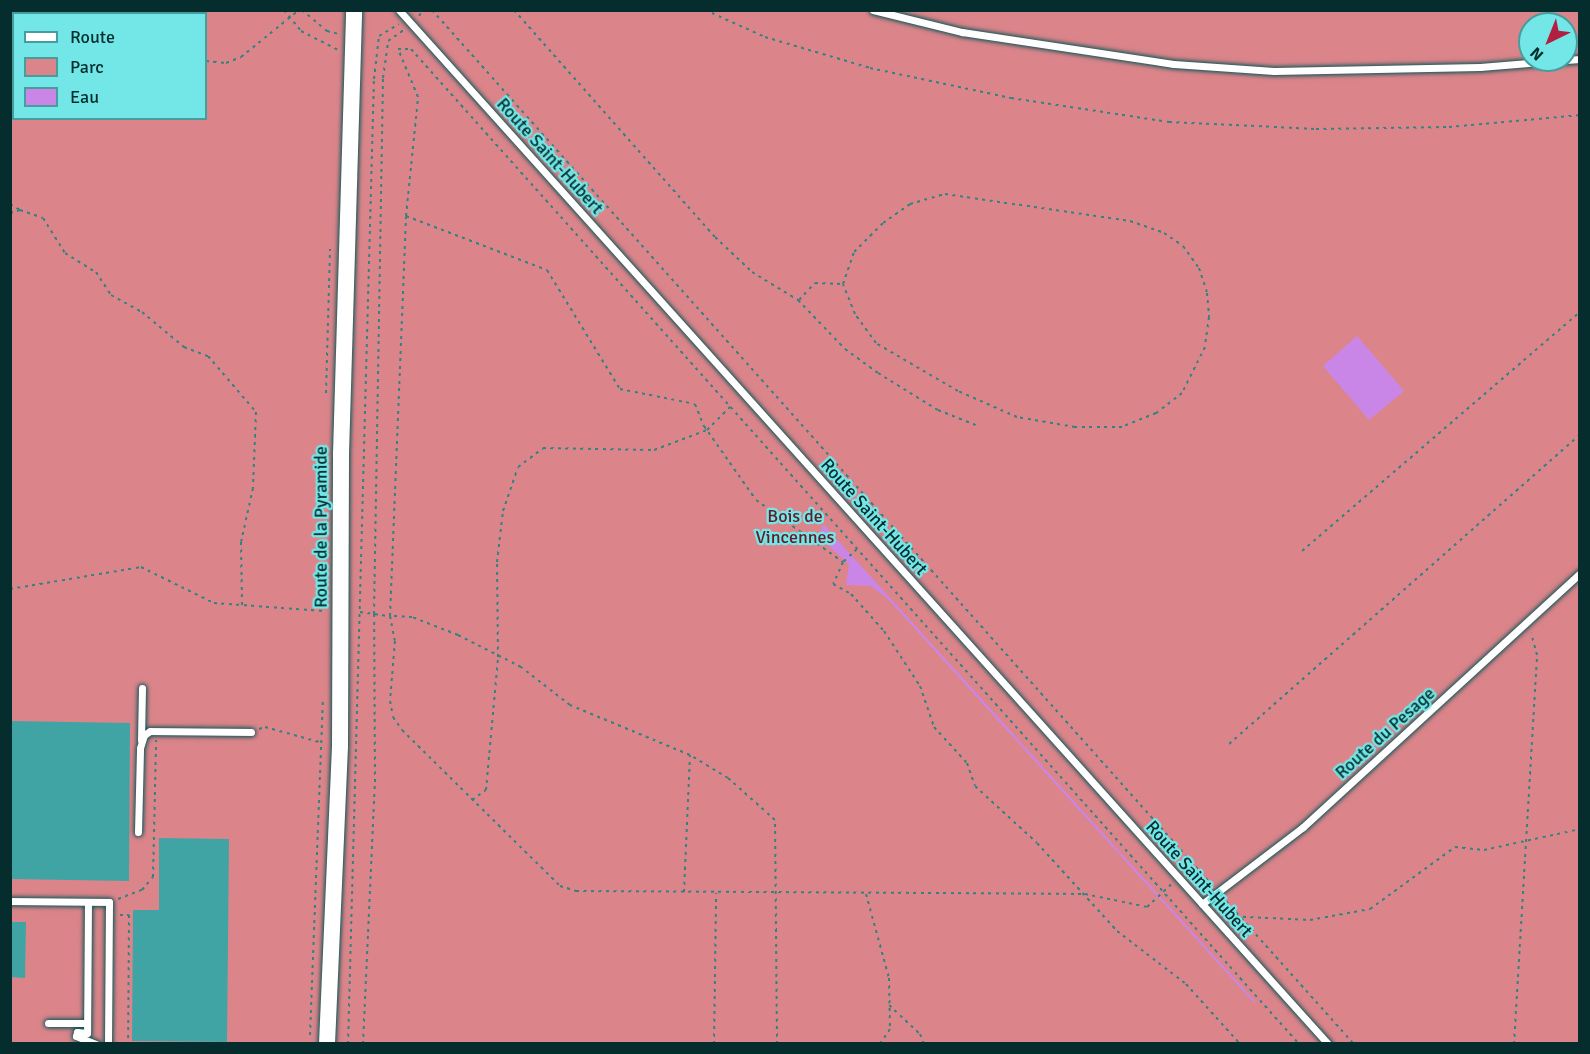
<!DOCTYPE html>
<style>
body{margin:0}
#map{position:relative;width:1590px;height:1054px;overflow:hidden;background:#65dada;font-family:Signika,sans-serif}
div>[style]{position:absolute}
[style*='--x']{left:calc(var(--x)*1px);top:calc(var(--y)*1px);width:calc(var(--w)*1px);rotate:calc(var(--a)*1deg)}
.green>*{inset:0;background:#db858b}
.water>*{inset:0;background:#ca86e7}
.building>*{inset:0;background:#40a4a4}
.path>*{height:2px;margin-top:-1px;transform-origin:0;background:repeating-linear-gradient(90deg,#348181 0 3px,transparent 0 7.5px)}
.roads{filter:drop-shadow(0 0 2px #135656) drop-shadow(0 0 2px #135656)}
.service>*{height:7px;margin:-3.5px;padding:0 3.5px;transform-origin:3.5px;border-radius:3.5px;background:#fff}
.tertiary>*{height:16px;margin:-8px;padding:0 8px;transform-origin:8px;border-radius:8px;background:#fff}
span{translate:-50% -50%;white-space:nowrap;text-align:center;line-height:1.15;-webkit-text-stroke:4.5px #73e7e7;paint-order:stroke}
.street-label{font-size:18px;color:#052d2d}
.park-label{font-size:18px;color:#661926}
.frame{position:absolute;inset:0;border:12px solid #052d2d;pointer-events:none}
.legend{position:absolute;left:12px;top:12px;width:195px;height:108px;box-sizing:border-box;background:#73e7e7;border:2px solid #479d9d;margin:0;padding:8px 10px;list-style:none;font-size:18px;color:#052d2d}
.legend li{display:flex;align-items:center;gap:12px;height:30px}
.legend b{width:30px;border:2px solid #479d9d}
.north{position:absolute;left:1518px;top:12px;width:60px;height:60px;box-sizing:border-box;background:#73e7e7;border:2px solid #479d9d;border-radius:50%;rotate:223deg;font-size:16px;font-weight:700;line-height:24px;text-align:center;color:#052d2d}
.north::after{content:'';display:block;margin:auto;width:21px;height:27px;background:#b21f40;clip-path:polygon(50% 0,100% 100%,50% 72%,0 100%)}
</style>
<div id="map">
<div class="green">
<i style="clip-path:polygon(evenodd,10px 11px,1579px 11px,1579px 1043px,11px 1043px,10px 11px,14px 14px,206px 14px,206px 118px,14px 118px,14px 14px,10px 11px,1530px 24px,1566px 24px,1566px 60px,1530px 60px,1530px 24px)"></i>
</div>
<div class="water">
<i style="clip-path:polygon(1357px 336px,1404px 391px,1369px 420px,1323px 366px)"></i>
<i style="clip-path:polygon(823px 524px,1254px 1000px,1255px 1004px,887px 598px,871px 586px,846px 585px,849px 564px,819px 537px)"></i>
</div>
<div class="building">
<i style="clip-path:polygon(10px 721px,130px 723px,129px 881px,10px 879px)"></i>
<i style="clip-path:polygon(159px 838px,229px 839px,227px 1042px,132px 1041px,133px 910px,159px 910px)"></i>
<i style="clip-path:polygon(10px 922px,26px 922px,25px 978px,10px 977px)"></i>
</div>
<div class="path">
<i style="--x:284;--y:10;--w:27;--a:51"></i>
<i style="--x:301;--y:31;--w:42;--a:27.2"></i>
<i style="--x:302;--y:10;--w:33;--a:40"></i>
<i style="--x:327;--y:31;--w:12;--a:14"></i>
<i style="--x:432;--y:10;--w:1169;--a:48.29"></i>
<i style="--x:514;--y:10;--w:303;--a:48.5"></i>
<i style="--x:715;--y:237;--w:51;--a:43.4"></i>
<i style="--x:752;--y:272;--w:54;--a:31.3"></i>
<i style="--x:798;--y:300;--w:68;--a:46.2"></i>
<i style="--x:845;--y:349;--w:41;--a:36"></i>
<i style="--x:878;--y:373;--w:70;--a:31.7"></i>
<i style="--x:938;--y:410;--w:43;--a:21.8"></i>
<i style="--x:705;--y:10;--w:66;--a:24.2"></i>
<i style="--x:765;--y:37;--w:109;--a:16.4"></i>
<i style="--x:870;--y:68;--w:144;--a:12"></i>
<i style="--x:1011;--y:98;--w:160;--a:8.6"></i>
<i style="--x:1169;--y:122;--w:147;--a:2.7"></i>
<i style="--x:1316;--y:129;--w:133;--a:-0.9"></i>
<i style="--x:1449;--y:127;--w:132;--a:-5.2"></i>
<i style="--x:419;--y:16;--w:7;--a:-56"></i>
<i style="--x:206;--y:61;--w:20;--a:6"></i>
<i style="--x:226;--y:63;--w:16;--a:-22"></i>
<i style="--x:241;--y:57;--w:75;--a:-39"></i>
<i style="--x:10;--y:70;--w:4;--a:0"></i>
<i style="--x:945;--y:194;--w:187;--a:8.3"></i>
<i style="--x:1130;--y:221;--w:36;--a:19"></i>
<i style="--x:1164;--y:233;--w:23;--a:34"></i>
<i style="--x:1183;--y:246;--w:27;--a:54"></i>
<i style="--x:1199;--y:268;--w:26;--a:72"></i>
<i style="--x:1207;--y:293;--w:24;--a:85"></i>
<i style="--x:1209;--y:317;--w:30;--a:98"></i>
<i style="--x:1205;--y:347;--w:51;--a:116.6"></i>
<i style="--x:1182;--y:393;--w:33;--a:142"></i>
<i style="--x:1156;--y:413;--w:37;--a:158"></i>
<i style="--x:1122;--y:427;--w:47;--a:180"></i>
<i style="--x:1075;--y:427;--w:59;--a:-170.2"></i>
<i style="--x:1017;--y:417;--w:64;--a:-156.2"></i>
<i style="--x:958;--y:391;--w:95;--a:-149.7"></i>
<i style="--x:876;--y:343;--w:36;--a:-126"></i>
<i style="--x:855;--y:314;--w:32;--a:-112"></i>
<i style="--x:843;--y:284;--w:34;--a:-71"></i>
<i style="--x:854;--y:252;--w:41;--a:-45"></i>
<i style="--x:883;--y:223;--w:33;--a:-35"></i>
<i style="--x:910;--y:204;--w:36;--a:-16"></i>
<i style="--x:10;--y:204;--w:12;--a:31"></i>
<i style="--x:20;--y:210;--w:10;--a:163"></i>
<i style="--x:20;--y:210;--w:24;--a:19"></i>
<i style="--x:43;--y:218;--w:41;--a:57.8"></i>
<i style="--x:65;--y:253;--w:36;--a:32"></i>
<i style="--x:96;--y:272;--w:27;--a:57"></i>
<i style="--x:111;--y:295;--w:35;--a:29"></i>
<i style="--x:142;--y:312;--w:55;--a:39.8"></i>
<i style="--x:184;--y:347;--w:26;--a:21"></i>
<i style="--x:208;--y:356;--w:74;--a:49.4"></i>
<i style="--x:256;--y:412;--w:76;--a:92.3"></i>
<i style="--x:253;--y:488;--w:55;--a:102.5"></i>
<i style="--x:241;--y:542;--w:65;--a:89.1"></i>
<i style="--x:406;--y:216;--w:151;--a:21"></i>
<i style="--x:547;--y:270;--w:140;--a:58.5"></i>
<i style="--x:620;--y:389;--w:76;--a:11.3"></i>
<i style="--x:695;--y:404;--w:24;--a:68"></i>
<i style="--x:704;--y:426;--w:90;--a:54.9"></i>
<i style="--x:756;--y:500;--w:107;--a:35.5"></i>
<i style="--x:799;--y:300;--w:23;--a:-47"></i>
<i style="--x:815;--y:283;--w:28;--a:2"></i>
<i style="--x:326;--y:393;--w:144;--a:-88.4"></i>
<i style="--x:857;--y:549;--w:19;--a:137"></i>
<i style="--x:843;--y:562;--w:24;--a:114"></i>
<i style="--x:833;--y:584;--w:21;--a:29"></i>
<i style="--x:851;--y:594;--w:50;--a:48.3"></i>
<i style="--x:884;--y:631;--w:66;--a:56.8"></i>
<i style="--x:920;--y:686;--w:43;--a:71.1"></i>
<i style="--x:934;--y:727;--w:49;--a:47.5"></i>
<i style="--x:967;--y:763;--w:24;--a:71"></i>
<i style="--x:975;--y:786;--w:84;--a:42.6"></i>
<i style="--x:1037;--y:843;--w:119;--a:47.7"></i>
<i style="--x:1117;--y:931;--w:87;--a:37.5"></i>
<i style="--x:1186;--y:984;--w:81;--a:48"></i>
<i style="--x:1302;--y:551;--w:367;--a:-40.7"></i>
<i style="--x:10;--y:589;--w:133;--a:-9.5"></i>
<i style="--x:141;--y:567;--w:81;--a:26.3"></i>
<i style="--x:214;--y:603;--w:110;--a:4.2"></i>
<i style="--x:360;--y:612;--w:30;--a:8"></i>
<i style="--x:390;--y:616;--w:25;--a:79"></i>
<i style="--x:395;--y:641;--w:60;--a:94.8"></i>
<i style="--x:390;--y:701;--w:16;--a:79"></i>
<i style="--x:393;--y:717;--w:16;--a:55"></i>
<i style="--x:402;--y:730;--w:222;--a:44.6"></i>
<i style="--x:560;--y:886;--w:17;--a:17"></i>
<i style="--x:576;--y:891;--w:509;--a:0.34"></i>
<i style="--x:1085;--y:894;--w:63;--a:11.8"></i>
<i style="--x:1147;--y:907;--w:34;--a:-43"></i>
<i style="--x:259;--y:729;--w:6;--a:-18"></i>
<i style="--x:265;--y:727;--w:60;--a:15.4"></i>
<i style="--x:1229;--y:744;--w:468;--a:-41.4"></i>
<i style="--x:472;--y:800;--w:17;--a:-36"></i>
<i style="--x:486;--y:790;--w:134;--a:-84.8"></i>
<i style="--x:498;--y:657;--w:95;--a:-90.6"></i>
<i style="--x:497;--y:562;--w:51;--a:-83.3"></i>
<i style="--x:503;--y:511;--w:46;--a:-71.2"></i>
<i style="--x:518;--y:467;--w:31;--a:-37"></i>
<i style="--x:543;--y:448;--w:111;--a:1"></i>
<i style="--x:654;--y:450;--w:57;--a:-20.7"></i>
<i style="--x:707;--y:430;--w:33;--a:-45"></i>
<i style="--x:684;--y:892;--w:137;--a:-87.5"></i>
<i style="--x:866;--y:894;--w:87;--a:74.7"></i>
<i style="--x:889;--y:978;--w:51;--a:88.9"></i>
<i style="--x:890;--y:1029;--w:18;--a:124"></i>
<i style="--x:118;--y:899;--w:26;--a:-21"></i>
<i style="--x:142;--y:890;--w:17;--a:-50"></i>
<i style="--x:153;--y:877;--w:137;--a:-88.7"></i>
<i style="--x:1226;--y:901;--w:192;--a:48.2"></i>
<i style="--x:120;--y:915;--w:9;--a:0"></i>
<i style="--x:129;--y:915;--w:129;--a:90.4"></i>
<i style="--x:1228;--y:916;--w:82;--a:2.8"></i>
<i style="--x:1310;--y:920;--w:61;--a:-10.4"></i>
<i style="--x:1370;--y:909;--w:105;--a:-36.1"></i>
<i style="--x:1455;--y:847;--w:29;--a:6"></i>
<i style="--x:1484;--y:850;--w:98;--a:-12.3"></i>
<i style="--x:889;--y:1005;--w:42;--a:43.1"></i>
<i style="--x:920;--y:1034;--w:11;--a:68"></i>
<i style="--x:310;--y:1035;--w:336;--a:-87.8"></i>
<i style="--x:164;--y:1042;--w:2;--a:63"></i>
<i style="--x:348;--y:1044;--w:965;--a:-88.46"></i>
<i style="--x:374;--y:79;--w:43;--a:-83.4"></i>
<i style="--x:379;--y:36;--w:23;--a:-31"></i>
<i style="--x:363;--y:1044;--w:262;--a:-87.4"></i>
<i style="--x:375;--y:782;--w:168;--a:-90.3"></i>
<i style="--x:374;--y:614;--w:536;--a:-89.04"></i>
<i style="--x:383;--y:78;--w:37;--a:-82"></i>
<i style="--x:388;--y:41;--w:19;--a:-35"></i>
<i style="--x:714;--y:1044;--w:151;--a:-89.2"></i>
<i style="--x:777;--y:1044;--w:224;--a:-90.5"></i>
<i style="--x:775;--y:820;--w:63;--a:-138.2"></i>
<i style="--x:728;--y:778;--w:44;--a:-148.8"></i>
<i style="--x:690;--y:755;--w:130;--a:-157.4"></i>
<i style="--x:570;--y:705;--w:62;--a:-142.2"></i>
<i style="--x:521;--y:667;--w:71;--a:-153.1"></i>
<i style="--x:458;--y:635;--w:49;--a:-158.6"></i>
<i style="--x:412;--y:617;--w:22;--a:-177"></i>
<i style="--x:390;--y:616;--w:400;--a:-87.7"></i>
<i style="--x:406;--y:216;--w:120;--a:-84.2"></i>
<i style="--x:418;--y:97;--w:52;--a:-112.6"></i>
<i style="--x:398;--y:49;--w:13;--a:0"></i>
<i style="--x:411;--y:49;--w:1334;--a:48.25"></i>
<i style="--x:1514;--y:1044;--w:390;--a:-86.6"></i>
<i style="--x:1537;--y:655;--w:23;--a:-105"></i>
</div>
<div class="roads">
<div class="service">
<i style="--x:399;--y:10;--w:1390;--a:48.06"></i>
<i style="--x:873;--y:10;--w:92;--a:13.9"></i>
<i style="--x:962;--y:32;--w:214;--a:8.6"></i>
<i style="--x:1174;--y:64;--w:100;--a:4"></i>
<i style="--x:1274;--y:71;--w:206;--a:-1.1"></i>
<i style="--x:1480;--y:67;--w:85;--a:-4.7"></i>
<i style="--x:1566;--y:60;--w:14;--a:-4"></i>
<i style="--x:141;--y:740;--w:52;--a:-88.9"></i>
<i style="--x:138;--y:832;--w:84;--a:-88.6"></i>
<i style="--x:140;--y:748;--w:14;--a:-73"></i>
<i style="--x:144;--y:735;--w:7;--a:-34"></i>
<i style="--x:150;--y:731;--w:101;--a:0.6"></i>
<i style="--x:10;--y:901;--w:99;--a:0.6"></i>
<i style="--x:109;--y:902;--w:142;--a:90.4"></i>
<i style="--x:88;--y:902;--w:131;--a:90.4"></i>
<i style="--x:87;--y:1033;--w:10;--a:-174"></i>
<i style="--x:77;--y:1032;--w:4;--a:104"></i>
<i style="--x:76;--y:1036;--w:22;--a:22"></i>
<i style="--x:1202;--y:904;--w:127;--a:-37.3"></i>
<i style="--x:1303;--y:827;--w:376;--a:-42.5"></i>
<i style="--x:48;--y:1023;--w:39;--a:0"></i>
</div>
<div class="tertiary">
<i style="--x:327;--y:1044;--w:298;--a:-87.5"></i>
<i style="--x:340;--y:746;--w:292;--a:-89.8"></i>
<i style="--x:341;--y:454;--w:444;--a:-88.3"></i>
</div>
</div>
<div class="street-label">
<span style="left:550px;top:156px;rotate:48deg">Route Saint-Hubert</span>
<span style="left:874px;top:517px;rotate:48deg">Route Saint-Hubert</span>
<span style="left:321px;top:527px;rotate:-90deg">Route de la Pyramide</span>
<span style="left:1385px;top:733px;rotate:-42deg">Route du Pesage</span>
<span style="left:1199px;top:879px;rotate:48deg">Route Saint-Hubert</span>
</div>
<div class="park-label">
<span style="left:795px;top:527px">Bois de<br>Vincennes</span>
</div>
<div class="frame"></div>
<ul class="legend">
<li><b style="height:8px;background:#fff"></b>Route</li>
<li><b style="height:16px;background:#db858b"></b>Parc</li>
<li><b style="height:16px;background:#ca86e7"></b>Eau</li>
</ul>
<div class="north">N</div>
</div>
